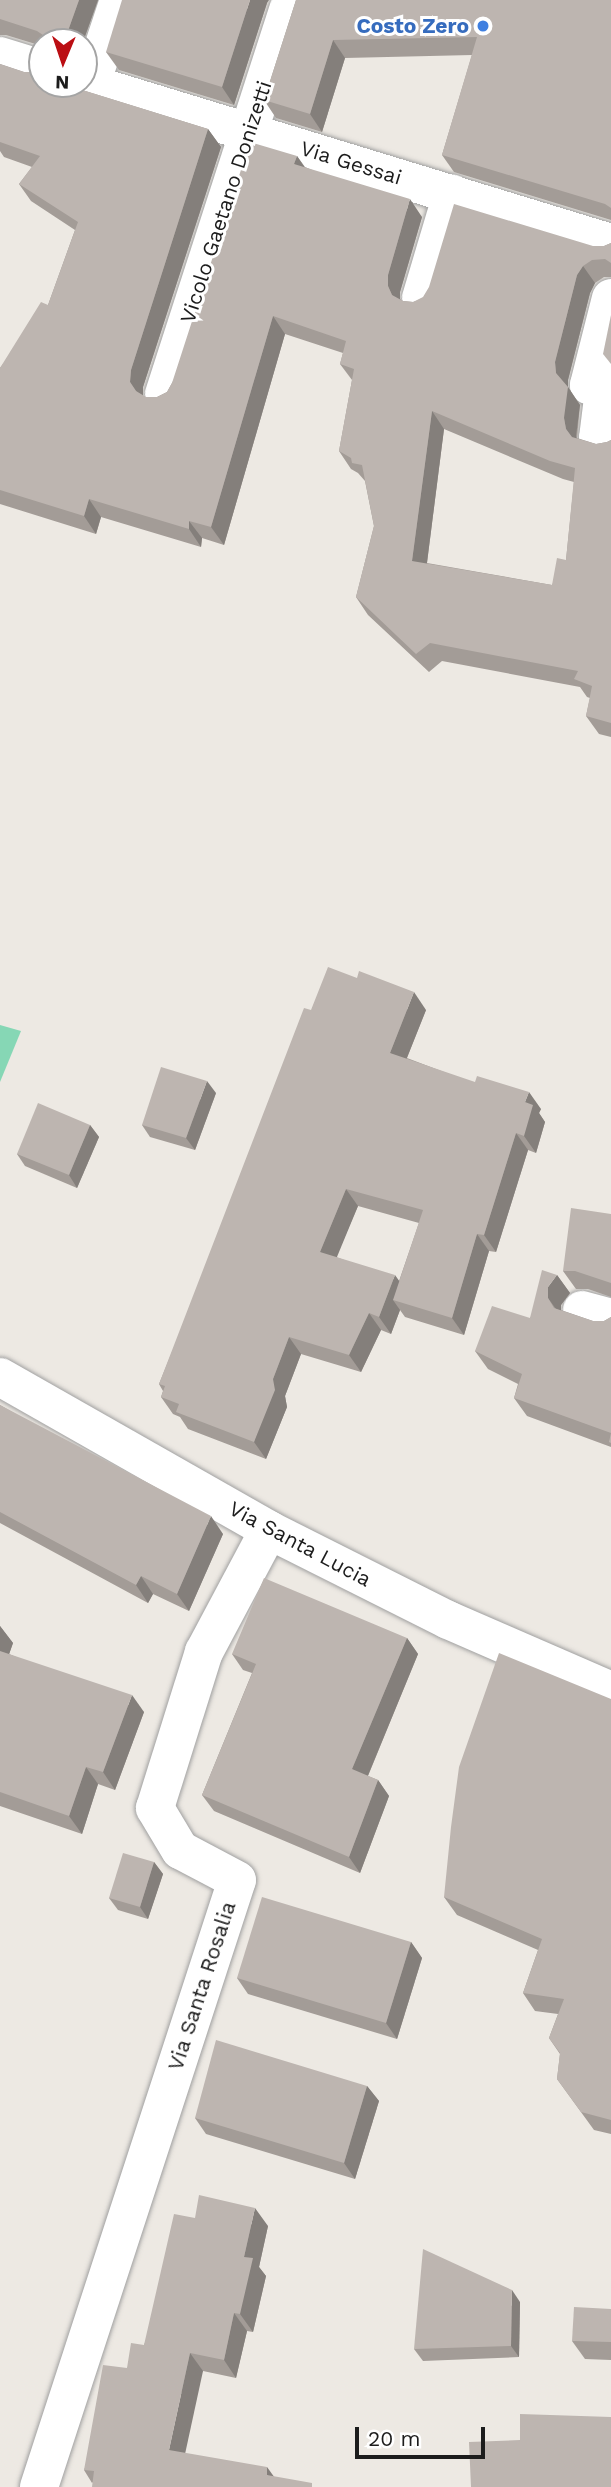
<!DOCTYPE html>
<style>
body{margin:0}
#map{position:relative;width:611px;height:2487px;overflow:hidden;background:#ede9e3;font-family:"Work Sans",sans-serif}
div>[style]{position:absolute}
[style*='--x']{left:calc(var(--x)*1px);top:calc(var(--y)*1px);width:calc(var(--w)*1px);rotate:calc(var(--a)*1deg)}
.pitch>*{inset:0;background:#86d7b5}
.roads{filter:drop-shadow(0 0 2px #a0a0a0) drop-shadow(0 0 2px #a0a0a0)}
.minor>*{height:38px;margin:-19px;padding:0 19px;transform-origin:19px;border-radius:19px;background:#fff}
.wall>*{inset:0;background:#a39c97}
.shaded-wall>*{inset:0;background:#847f7b}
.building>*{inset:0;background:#bdb5b0}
.dots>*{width:19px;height:19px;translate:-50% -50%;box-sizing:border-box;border:4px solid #fff;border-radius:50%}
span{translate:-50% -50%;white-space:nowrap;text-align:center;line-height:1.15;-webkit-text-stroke:6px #fff;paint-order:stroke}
.shop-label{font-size:21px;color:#366cbe;font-weight:700}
.right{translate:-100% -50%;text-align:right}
.street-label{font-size:21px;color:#1c1c1c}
.north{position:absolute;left:28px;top:28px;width:70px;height:70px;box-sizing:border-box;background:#fff;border:2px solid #a4a4a4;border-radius:50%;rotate:182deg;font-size:19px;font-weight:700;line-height:28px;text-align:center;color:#1c1c1c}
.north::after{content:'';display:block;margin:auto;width:24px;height:32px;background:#bb0e13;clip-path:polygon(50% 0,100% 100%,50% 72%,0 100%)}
.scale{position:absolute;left:355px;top:2427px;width:130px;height:32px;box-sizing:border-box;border:4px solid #1c1c1c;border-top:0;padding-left:9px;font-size:21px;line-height:24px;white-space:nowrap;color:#1c1c1c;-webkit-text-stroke:5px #fff;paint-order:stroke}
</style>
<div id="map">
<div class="pitch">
<i style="clip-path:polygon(0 1025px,21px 1031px,0 1082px)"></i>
</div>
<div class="roads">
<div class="minor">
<i style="--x:0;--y:56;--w:44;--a:17.2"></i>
<i style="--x:84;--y:82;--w:551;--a:16.99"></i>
<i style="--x:91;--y:84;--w:89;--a:-71.6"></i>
<i style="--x:421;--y:298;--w:109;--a:-73.4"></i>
<i style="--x:611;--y:298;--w:90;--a:104.2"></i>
<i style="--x:589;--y:385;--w:16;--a:18"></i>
<i style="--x:604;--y:390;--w:48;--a:97.1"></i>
<i style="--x:598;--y:438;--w:13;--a:9"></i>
<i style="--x:164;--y:394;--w:404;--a:-72.1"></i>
<i style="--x:582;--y:1310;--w:30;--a:15"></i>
<i style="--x:0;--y:1377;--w:309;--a:29.6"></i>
<i style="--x:269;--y:1530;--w:200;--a:26.7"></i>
<i style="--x:448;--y:1620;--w:178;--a:23.5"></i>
<i style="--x:39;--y:2487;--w:638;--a:-71.93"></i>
<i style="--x:237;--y:1880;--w:64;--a:-152.2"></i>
<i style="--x:180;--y:1850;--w:49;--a:-120.8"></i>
<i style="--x:155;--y:1808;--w:164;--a:-72.6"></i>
<i style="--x:204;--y:1652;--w:138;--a:-62"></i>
</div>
</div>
<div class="wall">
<i style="clip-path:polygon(0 0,98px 0,83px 42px,42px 42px,42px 46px,6px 35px,0 35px)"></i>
<i style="clip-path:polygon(296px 0,611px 0,611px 220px,454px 172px,442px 155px,472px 55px,345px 58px,322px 132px,276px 118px,264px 100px)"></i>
<i style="clip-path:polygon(267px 3px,234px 105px,119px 70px,106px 52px)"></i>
<i style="clip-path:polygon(evenodd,0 64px,24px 72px,208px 129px,221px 147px,143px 387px,143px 396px,146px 397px,157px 397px,167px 392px,172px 383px,297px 156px,305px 167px,422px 217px,400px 292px,400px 299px,403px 301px,413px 302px,593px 246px,604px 246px,611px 243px,611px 277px,604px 277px,595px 283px,590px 293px,568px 380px,568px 387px,580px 405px,577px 438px,596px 444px,607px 442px,611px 440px,611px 737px,599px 734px,586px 716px,590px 698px,587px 697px,580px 687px,442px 661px,429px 672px,368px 615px,356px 597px,374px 526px,365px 481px,358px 473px,351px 469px,339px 451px,352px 380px,340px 364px,343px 353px,285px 334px,224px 545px,202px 538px,201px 547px,101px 517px,96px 534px,0 504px,0 368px,48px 305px,75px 230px,31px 201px,19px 184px,32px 167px,4px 157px,0 151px,0 64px,444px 429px,563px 479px,574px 482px,566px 560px,552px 585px,427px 563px,444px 429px)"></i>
<i style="clip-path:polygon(evenodd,311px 1010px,426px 1010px,407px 1058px,541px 1109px,539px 1113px,545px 1122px,536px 1153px,528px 1150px,496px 1252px,489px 1251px,464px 1335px,405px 1317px,400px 1310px,391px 1334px,381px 1330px,361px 1372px,301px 1354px,285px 1396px,287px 1407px,266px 1459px,188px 1429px,180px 1417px,173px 1414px,161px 1397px,163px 1391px,159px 1384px,311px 1010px,358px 1206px,419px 1223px,399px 1281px,336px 1257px,358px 1206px)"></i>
<i style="clip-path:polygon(216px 1093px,195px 1150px,150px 1137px,142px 1125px)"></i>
<i style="clip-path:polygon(90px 1125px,99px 1137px,77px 1188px,25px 1166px,17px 1154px)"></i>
<i style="clip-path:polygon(611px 1214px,611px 1297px,588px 1289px,576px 1289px,563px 1271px)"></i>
<i style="clip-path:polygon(557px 1275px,570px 1293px,561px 1305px,561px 1310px,593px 1321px,604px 1321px,611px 1317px,611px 1447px,527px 1416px,514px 1398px,518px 1384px,488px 1369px,475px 1351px,530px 1318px)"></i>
<i style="clip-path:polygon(0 1405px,223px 1534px,189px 1611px,153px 1594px,148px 1603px,0 1523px)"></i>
<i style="clip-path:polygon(0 1626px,13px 1643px,9px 1654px,144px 1712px,115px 1790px,98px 1784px,82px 1834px,0 1806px)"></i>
<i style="clip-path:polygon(407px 1638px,418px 1654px,368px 1776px,378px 1780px,389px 1796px,360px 1873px,214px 1811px,202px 1795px,252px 1673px,243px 1670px,232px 1654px)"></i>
<i style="clip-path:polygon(611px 1699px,611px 2134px,594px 2130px,557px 2079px,560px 2054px,549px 2038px,558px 2014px,535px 2011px,523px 1993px,538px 1950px,457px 1915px,444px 1897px)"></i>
<i style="clip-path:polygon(154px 1862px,163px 1874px,148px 1919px,118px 1910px,109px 1898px)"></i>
<i style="clip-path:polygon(411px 1942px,422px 1958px,397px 2039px,248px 1994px,237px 1978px)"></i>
<i style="clip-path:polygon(367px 2086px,379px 2101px,355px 2179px,206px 2134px,195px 2118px)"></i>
<i style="clip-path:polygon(195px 2218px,268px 2226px,259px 2267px,266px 2276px,253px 2332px,247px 2331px,236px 2378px,203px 2371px,92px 2483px,84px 2470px,127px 2368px,144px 2345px)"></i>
<i style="clip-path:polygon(520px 2302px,519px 2357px,423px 2361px,414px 2349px)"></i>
<i style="clip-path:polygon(611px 2309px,611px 2360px,585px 2359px,572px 2341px)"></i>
</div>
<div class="shaded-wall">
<i style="clip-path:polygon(79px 0,98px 0,83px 42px,64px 42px)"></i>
<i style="clip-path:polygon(250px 0,269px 0,267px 3px,234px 105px,222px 87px)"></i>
<i style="clip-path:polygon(333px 40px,345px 58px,322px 132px,310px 114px)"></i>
<i style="clip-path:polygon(208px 129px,221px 147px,143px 387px,143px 399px,136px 391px,130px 382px,131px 370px)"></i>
<i style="clip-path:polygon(297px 156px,309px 174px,294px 164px)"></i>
<i style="clip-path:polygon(410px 199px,422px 217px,400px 292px,400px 304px,392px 295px,388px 286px,388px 275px)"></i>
<i style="clip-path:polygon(583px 266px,595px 283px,590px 293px,568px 380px,568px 387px,580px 405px,576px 436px,578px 447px,566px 429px,556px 373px,555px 362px,577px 275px)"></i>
<i style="clip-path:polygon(273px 316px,285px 334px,224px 545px,211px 527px)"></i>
<i style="clip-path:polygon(432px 411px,444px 429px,425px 578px,412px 561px)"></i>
<i style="clip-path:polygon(89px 499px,101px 517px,96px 534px,84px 516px)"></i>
<i style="clip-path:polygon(189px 521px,202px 538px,201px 547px,189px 529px)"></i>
<i style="clip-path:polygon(414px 992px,426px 1010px,402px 1070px,390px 1053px)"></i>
<i style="clip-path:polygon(207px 1081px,216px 1093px,195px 1150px,186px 1138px)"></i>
<i style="clip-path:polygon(529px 1092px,541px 1109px,539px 1113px,545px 1122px,536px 1153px,524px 1136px,525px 1102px)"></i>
<i style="clip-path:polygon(90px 1125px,99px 1137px,77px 1188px,69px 1175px)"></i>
<i style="clip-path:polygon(516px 1133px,528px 1150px,496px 1252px,484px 1235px)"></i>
<i style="clip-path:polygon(346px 1189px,358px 1206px,332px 1269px,320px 1252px)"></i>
<i style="clip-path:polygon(477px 1234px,489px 1251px,464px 1335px,452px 1318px)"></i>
<i style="clip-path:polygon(395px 1275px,407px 1292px,393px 1300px,400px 1310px,391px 1334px,379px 1317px)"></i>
<i style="clip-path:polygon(557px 1275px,570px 1293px,561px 1305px,561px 1316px,548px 1298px,548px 1287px)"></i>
<i style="clip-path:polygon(369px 1313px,381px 1330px,361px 1372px,349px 1355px)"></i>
<i style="clip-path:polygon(289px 1337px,301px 1354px,285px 1396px,287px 1407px,266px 1459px,254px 1442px,273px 1379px)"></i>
<i style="clip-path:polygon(211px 1516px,223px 1534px,189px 1611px,177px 1594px)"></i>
<i style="clip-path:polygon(141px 1576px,153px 1594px,148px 1603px,136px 1585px)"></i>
<i style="clip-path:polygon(0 1626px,13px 1643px,5px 1666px,0 1659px)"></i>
<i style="clip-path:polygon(407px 1638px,418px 1654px,364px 1785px,352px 1769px)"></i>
<i style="clip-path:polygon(132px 1695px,144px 1712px,115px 1790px,103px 1772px)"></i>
<i style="clip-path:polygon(86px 1767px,98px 1784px,82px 1834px,69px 1816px)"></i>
<i style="clip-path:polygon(378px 1780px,389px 1796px,360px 1873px,349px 1857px)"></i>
<i style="clip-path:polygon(154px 1862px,163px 1874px,148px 1919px,140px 1907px)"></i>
<i style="clip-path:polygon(411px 1942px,422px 1958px,397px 2039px,386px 2023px)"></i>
<i style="clip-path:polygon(367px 2086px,379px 2101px,355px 2179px,344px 2163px)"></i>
<i style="clip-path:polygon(255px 2208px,268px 2226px,259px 2267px,266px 2276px,253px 2332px,240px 2314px,244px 2257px)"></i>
<i style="clip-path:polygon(512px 2290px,520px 2302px,519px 2357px,511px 2346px)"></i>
<i style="clip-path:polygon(234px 2313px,247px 2331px,236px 2378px,224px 2360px)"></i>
<i style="clip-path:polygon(190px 2353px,203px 2371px,182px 2468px,169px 2450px)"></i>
<i style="clip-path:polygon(267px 2467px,280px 2485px,267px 2475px)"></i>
</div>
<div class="building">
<i style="clip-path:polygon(0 0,79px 0,64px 42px,48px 42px,46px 37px,37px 31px,0 19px)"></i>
<i style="clip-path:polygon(122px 0,250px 0,222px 87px,106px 52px)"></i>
<i style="clip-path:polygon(296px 0,611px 0,611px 208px,605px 204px,442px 155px,477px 37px,333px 40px,310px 114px,264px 100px)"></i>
<i style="clip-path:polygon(evenodd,0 64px,24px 72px,35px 72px,42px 69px,42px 84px,63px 84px,208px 129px,131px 370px,130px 382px,136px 391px,146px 397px,157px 397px,167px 392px,172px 383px,250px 142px,297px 156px,294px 164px,410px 199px,388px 275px,388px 286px,392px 295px,403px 301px,413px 302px,423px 297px,429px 287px,454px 204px,593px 246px,604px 246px,611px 243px,611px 263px,605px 259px,592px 260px,583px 266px,577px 275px,555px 362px,556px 373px,568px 387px,564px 418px,566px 429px,572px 437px,596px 444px,607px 442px,611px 440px,611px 723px,586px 716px,592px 686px,574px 679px,578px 671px,430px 643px,416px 654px,356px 597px,374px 526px,362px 465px,352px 463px,351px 458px,339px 451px,354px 369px,340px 364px,346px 341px,273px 316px,211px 527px,189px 521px,189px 529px,89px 499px,84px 516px,0 490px,0 368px,41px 302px,48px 305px,78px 222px,19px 184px,40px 156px,0 142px,0 64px,432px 411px,550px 461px,575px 468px,566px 560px,557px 558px,552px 585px,412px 561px,432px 411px)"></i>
<i style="clip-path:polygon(611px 315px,611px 364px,603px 354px)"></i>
<i style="clip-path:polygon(328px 967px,357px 978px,359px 971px,414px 992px,390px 1053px,475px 1082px,477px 1076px,529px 1092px,525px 1102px,533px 1105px,524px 1136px,516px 1133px,484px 1235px,477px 1234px,452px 1318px,393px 1300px,423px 1210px,346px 1189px,320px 1252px,395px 1275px,379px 1317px,369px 1313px,349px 1355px,289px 1337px,273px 1379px,275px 1390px,254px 1442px,176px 1412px,179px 1404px,161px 1397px,165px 1386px,159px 1384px,304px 1008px,311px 1010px)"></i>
<i style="clip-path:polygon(161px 1067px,207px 1081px,186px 1138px,142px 1125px)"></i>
<i style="clip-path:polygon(38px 1103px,90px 1125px,69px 1175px,17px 1154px)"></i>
<i style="clip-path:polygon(571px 1208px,611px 1214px,611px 1283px,575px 1271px,563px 1271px)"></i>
<i style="clip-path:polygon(542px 1270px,557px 1275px,548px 1287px,548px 1298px,554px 1308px,593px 1321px,604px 1321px,611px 1317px,611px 1443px,609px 1442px,611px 1433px,514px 1398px,522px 1374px,475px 1351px,492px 1306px,530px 1318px)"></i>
<i style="clip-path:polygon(0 1405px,211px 1516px,177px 1594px,141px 1576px,136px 1585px,0 1512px)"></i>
<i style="clip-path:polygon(264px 1578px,407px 1638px,352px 1769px,378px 1780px,349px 1857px,202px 1795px,256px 1664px,232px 1654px)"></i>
<i style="clip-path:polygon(0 1651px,132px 1695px,103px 1772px,86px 1767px,69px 1816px,0 1792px)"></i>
<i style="clip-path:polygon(499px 1653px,611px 1699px,611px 2120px,581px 2112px,557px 2079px,560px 2053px,549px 2038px,564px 1999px,523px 1993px,542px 1939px,444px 1897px,451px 1827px,459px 1767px)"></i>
<i style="clip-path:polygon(123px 1853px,154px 1862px,140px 1907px,109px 1898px)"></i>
<i style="clip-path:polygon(262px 1897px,411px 1942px,386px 2023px,237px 1978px)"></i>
<i style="clip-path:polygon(216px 2040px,367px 2086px,344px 2163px,195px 2118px)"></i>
<i style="clip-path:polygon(199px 2195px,255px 2208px,244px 2257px,253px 2258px,240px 2314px,234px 2313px,224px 2360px,190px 2353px,169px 2450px,267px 2467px,267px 2475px,312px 2483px,312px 2487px,92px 2487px,94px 2471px,84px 2470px,103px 2365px,127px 2368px,131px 2343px,144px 2345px,174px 2214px,195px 2218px)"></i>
<i style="clip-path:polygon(423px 2249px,512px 2290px,511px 2346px,414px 2349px)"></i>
<i style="clip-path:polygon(574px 2307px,611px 2309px,611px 2342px,572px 2341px)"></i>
<i style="clip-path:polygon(520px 2414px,611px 2417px,611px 2487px,471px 2487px,469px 2442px,520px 2440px)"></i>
</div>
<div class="dots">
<i style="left:483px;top:26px;background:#3f7fe0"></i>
</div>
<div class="shop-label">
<span class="right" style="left:469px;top:26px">Costo Zero</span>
</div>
<div class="street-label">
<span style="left:351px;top:163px;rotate:17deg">Via Gessai</span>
<span style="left:226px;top:202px;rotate:-72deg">Vicolo Gaetano Donizetti</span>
<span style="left:300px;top:1544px;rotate:28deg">Via Santa Lucia</span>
<span style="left:202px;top:1986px;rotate:-72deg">Via Santa Rosalia</span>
</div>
<div class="north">N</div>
<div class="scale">20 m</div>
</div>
